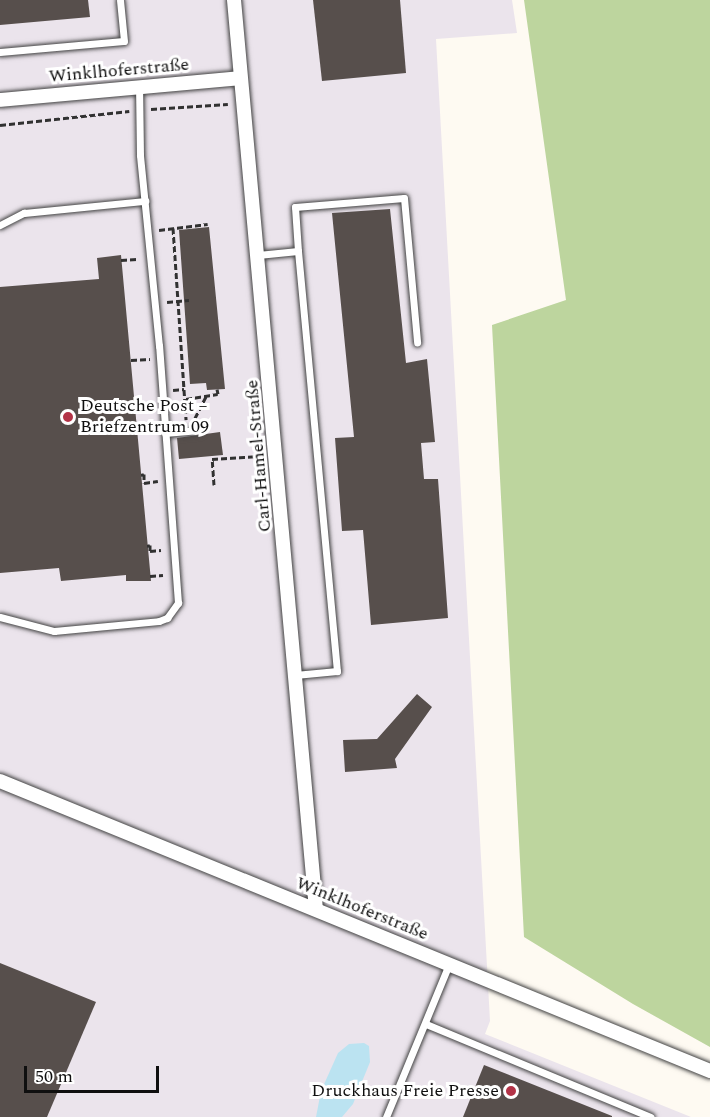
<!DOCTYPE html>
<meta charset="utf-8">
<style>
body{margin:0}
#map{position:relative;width:710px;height:1117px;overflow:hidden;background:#fefaf2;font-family:Spectral,serif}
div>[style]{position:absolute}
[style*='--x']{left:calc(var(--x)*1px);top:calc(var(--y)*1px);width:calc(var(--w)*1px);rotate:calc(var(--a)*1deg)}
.industrial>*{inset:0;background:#ebe4ec}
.forest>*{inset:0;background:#bdd59e}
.water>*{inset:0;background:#bbe3f1}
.building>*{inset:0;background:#574f4c}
.path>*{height:3px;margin-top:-1.5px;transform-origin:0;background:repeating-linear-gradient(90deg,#313131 0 6px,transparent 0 9px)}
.roads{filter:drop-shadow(0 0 2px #424242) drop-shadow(0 0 2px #424242)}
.service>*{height:7px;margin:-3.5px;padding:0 3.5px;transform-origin:3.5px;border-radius:3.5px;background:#fff}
.minor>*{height:14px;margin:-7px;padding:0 7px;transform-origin:7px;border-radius:7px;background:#fff}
.dots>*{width:16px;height:16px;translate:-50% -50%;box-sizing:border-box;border:3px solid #fff;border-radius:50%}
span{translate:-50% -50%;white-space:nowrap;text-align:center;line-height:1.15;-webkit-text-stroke:6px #fff;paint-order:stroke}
.street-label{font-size:18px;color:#0f0f0f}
.poi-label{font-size:18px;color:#0f0f0f}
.left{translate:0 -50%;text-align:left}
.right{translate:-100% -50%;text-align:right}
.scale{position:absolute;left:24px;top:1066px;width:135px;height:27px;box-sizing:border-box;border:3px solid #0f0f0f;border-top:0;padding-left:8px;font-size:18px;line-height:21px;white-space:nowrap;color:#0f0f0f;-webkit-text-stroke:4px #fff;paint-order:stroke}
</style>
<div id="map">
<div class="industrial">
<i style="clip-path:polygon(0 0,512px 0,517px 33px,436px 39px,490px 1021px,485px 1034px,691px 1117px,0 1117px)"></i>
</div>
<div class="forest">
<i style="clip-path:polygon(524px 0,710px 0,710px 1047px,633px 1004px,524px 937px,492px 325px,566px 300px)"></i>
</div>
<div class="water">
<i style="clip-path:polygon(364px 1043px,369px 1046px,370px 1062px,353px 1104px,342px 1117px,316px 1117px,321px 1091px,338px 1053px,349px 1044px)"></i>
</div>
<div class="building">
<i style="clip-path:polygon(0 0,88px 0,90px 17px,0 25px)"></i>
<i style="clip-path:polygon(313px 0,400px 0,406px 73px,322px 81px)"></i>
<i style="clip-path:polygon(390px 209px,406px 363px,427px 359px,435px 442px,421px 443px,424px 479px,438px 479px,448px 618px,371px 625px,363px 530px,342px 531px,335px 438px,354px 437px,332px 213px)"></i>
<i style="clip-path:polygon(209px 227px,225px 389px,207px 390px,206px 383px,190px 384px,179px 230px)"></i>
<i style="clip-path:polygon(121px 255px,151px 581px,126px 581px,126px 575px,61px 581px,59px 568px,0 573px,0 287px,99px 279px,97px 258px)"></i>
<i style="clip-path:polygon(220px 432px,223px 455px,179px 459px,177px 438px)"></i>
<i style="clip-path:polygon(417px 694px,432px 707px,395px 759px,397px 768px,345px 772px,343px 740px,377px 739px)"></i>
<i style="clip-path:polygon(0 963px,96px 1002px,47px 1117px,0 1117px)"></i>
<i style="clip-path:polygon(484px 1065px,612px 1116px,612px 1117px,463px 1117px)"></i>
</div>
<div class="path">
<i style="--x:151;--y:109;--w:77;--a:-3.7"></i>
<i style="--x:0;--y:125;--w:130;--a:-6.2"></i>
<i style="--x:173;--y:228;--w:192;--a:86.1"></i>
<i style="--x:159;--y:230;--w:49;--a:-7"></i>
<i style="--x:121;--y:260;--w:16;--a:-4"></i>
<i style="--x:167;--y:302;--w:22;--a:-5"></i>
<i style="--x:131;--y:360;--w:19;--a:-3"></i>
<i style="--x:173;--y:390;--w:11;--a:-5"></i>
<i style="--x:186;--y:399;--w:32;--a:-9"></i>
<i style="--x:218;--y:394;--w:5;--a:-101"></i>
<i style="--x:195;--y:418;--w:25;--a:-63"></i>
<i style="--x:141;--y:475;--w:3;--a:-18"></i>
<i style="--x:144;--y:474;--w:9;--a:90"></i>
<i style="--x:144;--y:483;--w:14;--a:-8"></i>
<i style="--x:214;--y:485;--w:26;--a:-94"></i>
<i style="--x:212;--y:459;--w:48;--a:-3.6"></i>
<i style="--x:147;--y:546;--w:3;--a:-18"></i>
<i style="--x:150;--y:545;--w:6;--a:90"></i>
<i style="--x:150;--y:551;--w:11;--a:-5"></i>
<i style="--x:150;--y:576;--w:13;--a:-4"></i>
</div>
<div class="roads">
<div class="service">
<i style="--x:0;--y:52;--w:124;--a:-5.1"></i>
<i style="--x:124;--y:41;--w:41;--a:-95.6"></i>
<i style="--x:0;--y:225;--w:27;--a:-27"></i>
<i style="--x:24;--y:213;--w:122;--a:-5.7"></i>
<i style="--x:298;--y:251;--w:44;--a:-93.9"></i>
<i style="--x:295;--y:207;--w:109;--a:-4.7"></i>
<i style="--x:404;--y:198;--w:145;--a:84.8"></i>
<i style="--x:258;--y:255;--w:40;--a:-5.7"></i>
<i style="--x:298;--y:251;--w:422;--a:84.7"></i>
<i style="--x:337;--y:671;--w:42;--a:174.6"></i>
<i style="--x:165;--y:433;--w:34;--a:-5"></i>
<i style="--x:0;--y:617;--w:56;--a:14.5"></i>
<i style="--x:54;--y:631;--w:105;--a:-5.4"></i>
<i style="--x:159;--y:621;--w:9;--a:-21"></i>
<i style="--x:167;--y:618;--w:19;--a:-54"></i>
<i style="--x:178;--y:603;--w:258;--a:-94.2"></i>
<i style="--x:159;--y:346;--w:192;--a:-95.7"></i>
<i style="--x:140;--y:155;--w:68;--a:-90.8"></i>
<i style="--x:426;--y:1024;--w:243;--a:22.5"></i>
<i style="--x:386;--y:1117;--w:165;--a:-67.6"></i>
</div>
<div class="minor">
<i style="--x:234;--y:0;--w:913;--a:84.85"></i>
<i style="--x:0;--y:100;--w:241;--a:-5.2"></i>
<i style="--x:0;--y:781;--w:767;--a:22.22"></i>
</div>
</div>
<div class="dots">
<i style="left:68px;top:417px;background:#b33347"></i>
<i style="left:511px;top:1091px;background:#b33347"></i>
</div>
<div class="street-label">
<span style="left:119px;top:71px;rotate:-5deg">Winklhoferstraße</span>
<span style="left:259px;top:456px;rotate:-95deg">Carl-Hamel-Straße</span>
<span style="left:362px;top:909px;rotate:22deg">Winklhoferstraße</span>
</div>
<div class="poi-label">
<span class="left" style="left:80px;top:417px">Deutsche Post –<br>Briefzentrum 09</span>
<span class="right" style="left:499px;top:1091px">Druckhaus Freie Presse</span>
</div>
<div class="scale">50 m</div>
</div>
